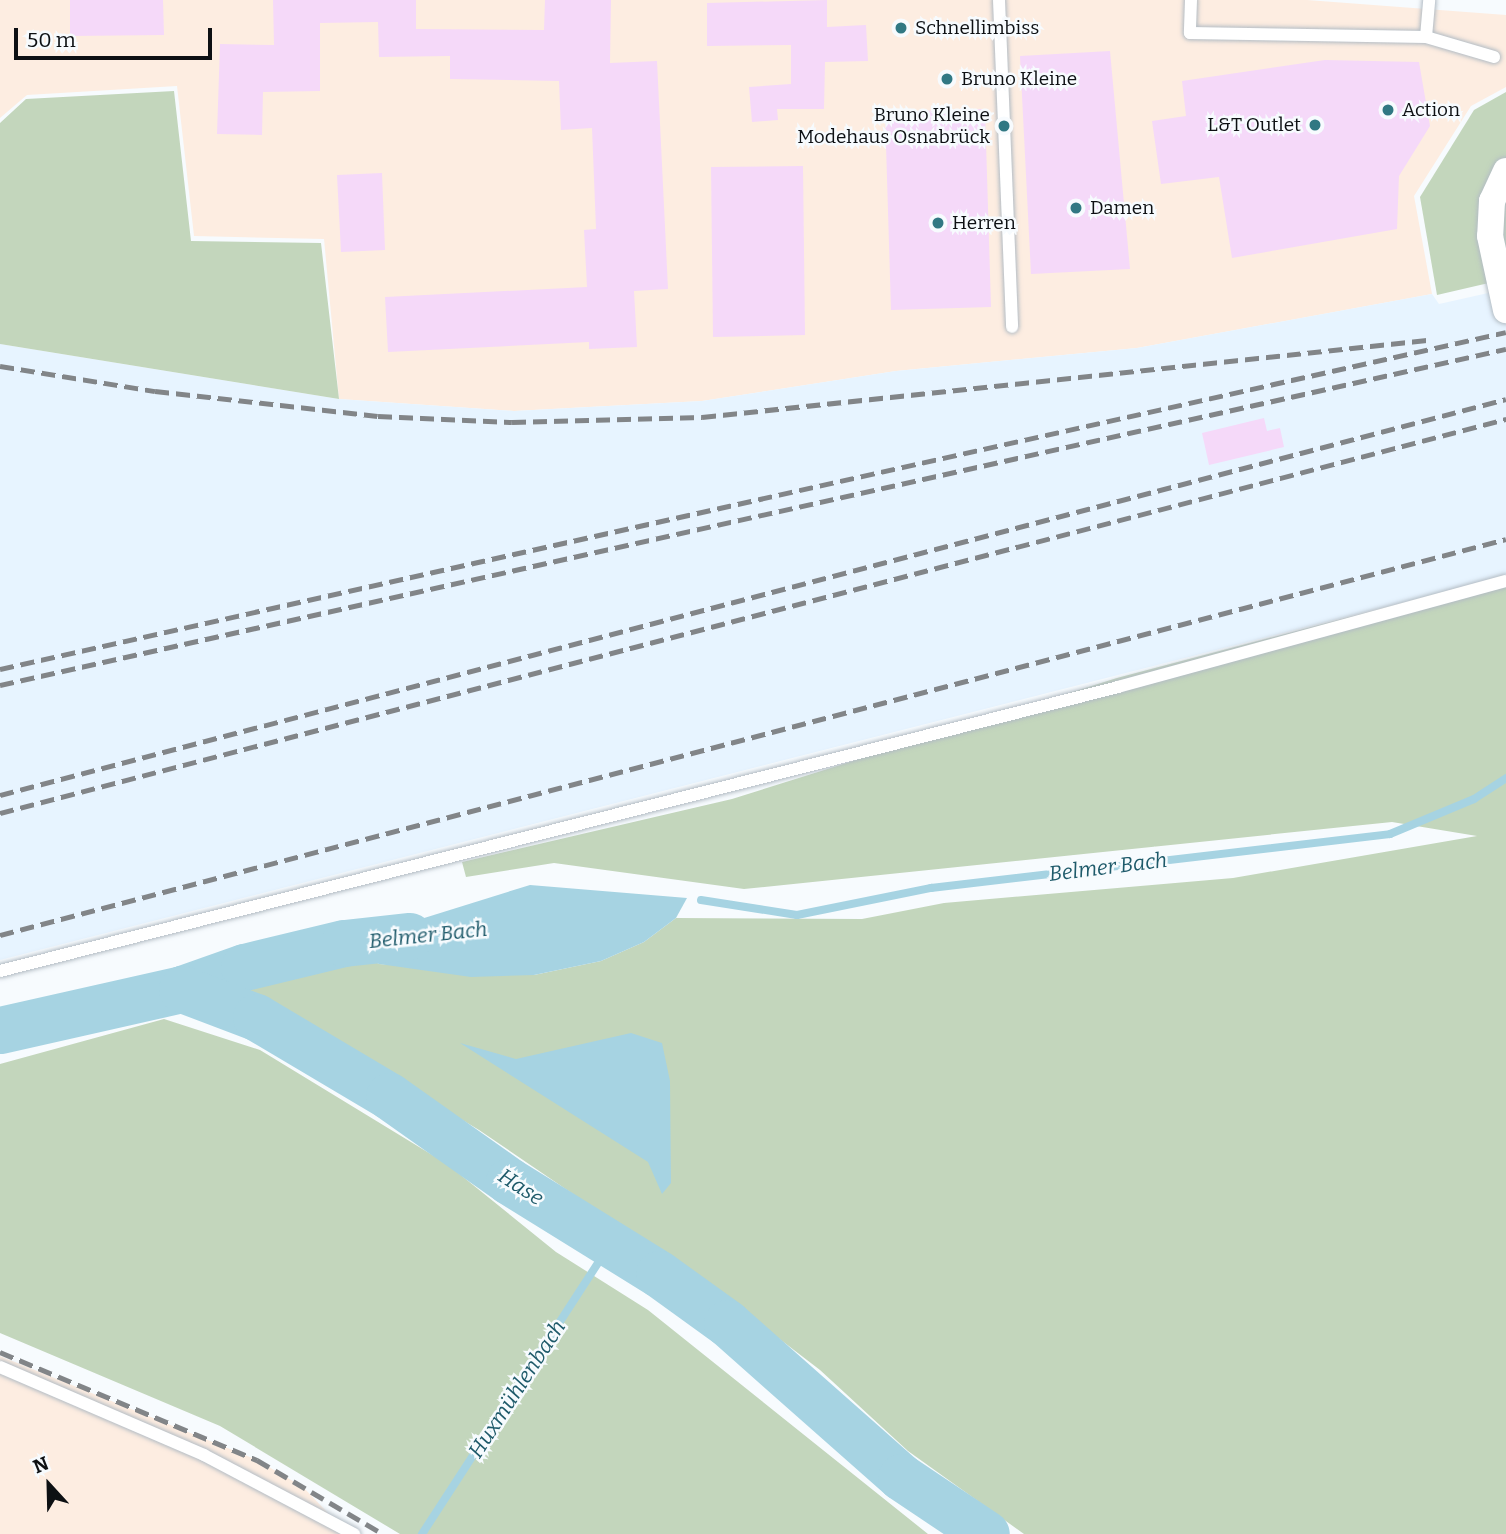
<!DOCTYPE html>
<meta charset="utf-8">
<style>
body{margin:0}
#map{position:relative;width:1506px;height:1534px;overflow:hidden;background:#f7fbfe;font-family:Bitter,serif}
div>[style]{position:absolute}
[style*='--x']{left:calc(var(--x)*1px);top:calc(var(--y)*1px);width:calc(var(--w)*1px);rotate:calc(var(--a)*1deg)}
.commercial>*{inset:0;background:#fdede1}
.built>*{inset:0;background:#e7f4ff}
.green>*{inset:0;background:#c3d6bc}
.water>*{inset:0;background:#a6d3e2}
.stream>*{height:8px;margin:-4px;padding:0 4px;transform-origin:4px;border-radius:4px;background:#a6d3e2}
.river>*{height:47px;margin:-23.5px;padding:0 23.5px;transform-origin:23.5px;border-radius:23.5px;background:#a6d3e2}
.building>*{inset:0;background:#f5d9f9}
.roads{filter:drop-shadow(0 0 2px #b3bcc4) drop-shadow(0 0 2px #b3bcc4)}
.service>*{height:12px;margin:-6px;padding:0 6px;transform-origin:6px;border-radius:6px;background:#fff}
.minor>*{height:26px;margin:-13px;padding:0 13px;transform-origin:13px;border-radius:13px;background:#fff}
.rail>*{height:5px;margin-top:-2.5px;transform-origin:0;background:repeating-linear-gradient(90deg,#828588 0 14px,transparent 0 21px)}
.dots>*{width:19px;height:19px;translate:-50% -50%;box-sizing:border-box;border:4px solid #f7fbfe;border-radius:50%}
span{translate:-50% -50%;white-space:nowrap;text-align:center;line-height:1.15;-webkit-text-stroke:5px #f7fbfe;paint-order:stroke}
.poi-label{font-size:19px;color:#0d1013}
.left{translate:0 -50%;text-align:left}
.right{translate:-100% -50%;text-align:right}
.water-label{font-size:21px;color:#1e5a6a;font-style:italic}
.north{position:absolute;left:14px;top:1450px;width:70px;height:70px;-webkit-text-stroke:5px #f7fbfe;paint-order:stroke;rotate:338deg;font-size:19px;font-weight:700;line-height:28px;text-align:center;color:#0d1013}
.north::after{content:'';display:block;margin:auto;width:24px;height:32px;background:#0d1013;clip-path:polygon(50% 0,100% 100%,50% 72%,0 100%)}
.scale{position:absolute;left:14px;top:28px;width:198px;height:32px;box-sizing:border-box;border:4px solid #0d1013;border-top:0;padding-left:9px;font-size:21px;line-height:24px;white-space:nowrap;color:#0d1013;-webkit-text-stroke:5px #f7fbfe;paint-order:stroke}
</style>
<div id="map">
<div class="commercial">
<i style="clip-path:polygon(0 0,1307px 0,1506px 15px,1506px 87px,1471px 106px,1414px 196px,1432px 294px,1137px 348px,896px 371px,702px 401px,514px 411px,339px 399px,324px 239px,194px 236px,177px 86px,27px 95px,0 118px)"></i>
<i style="clip-path:polygon(0 1356px,257px 1460px,303px 1487px,348px 1534px,0 1534px)"></i>
</div>
<div class="built">
<i style="clip-path:polygon(1506px 289px,1506px 576px,0 960px,0 344px,339px 399px,514px 411px,702px 401px,896px 371px,1137px 348px,1432px 294px,1439px 304px)"></i>
</div>
<div class="green">
<i style="clip-path:polygon(174px 91px,191px 241px,321px 243px,339px 399px,0 344px,0 123px,26px 99px)"></i>
<i style="clip-path:polygon(1506px 92px,1506px 279px,1437px 295px,1420px 197px,1474px 110px)"></i>
<i style="clip-path:polygon(1506px 576px,1506px 1534px,1024px 1534px,908px 1451px,820px 1370px,730px 1301px,479px 1130px,236px 983px,359px 952px,379px 964px,534px 975px,601px 961px,644px 942px,676px 918px,862px 919px,944px 903px,1233px 878px,1477px 836px,1392px 822px,744px 889px,554px 863px,466px 877px,462px 862px,732px 799px,1117px 678px)"></i>
<i style="clip-path:polygon(164px 1019px,260px 1050px,447px 1164px,556px 1252px,648px 1310px,928px 1534px,400px 1534px,220px 1426px,0 1333px,0 1064px)"></i>
</div>
<div class="water">
<i style="clip-path:polygon(530px 885px,687px 898px,676px 918px,644px 942px,601px 961px,534px 975px,471px 977px,379px 964px,344px 943px)"></i>
<i style="clip-path:polygon(631px 1033px,662px 1043px,670px 1081px,671px 1183px,662px 1194px,648px 1162px,460px 1043px,516px 1059px)"></i>
</div>
<div class="stream">
<i style="--x:701;--y:900;--w:97;--a:8.9"></i>
<i style="--x:797;--y:915;--w:137;--a:-11.4"></i>
<i style="--x:931;--y:888;--w:462;--a:-6.7"></i>
<i style="--x:1390;--y:834;--w:91;--a:-22.6"></i>
<i style="--x:1474;--y:799;--w:38;--a:-33"></i>
<i style="--x:422;--y:1534;--w:347;--a:-57"></i>
</div>
<div class="river">
<i style="--x:182;--y:989;--w:66;--a:-19.5"></i>
<i style="--x:244;--y:967;--w:103;--a:-13.5"></i>
<i style="--x:344;--y:943;--w:66;--a:-6.1"></i>
<i style="--x:0;--y:1030;--w:187;--a:-12.7"></i>
<i style="--x:182;--y:989;--w:79;--a:20.7"></i>
<i style="--x:256;--y:1017;--w:155;--a:30.7"></i>
<i style="--x:389;--y:1096;--w:147;--a:35.3"></i>
<i style="--x:509;--y:1181;--w:176;--a:31.8"></i>
<i style="--x:659;--y:1274;--w:84;--a:35.8"></i>
<i style="--x:727;--y:1323;--w:232;--a:41.5"></i>
<i style="--x:901;--y:1477;--w:102;--a:33.8"></i>
</div>
<div class="building">
<i style="clip-path:polygon(70px 0,163px 0,164px 35px,70px 36px)"></i>
<i style="clip-path:polygon(273px 0,416px 0,416px 29px,544px 30px,545px 0,611px 0,610px 63px,657px 61px,668px 289px,634px 291px,637px 347px,589px 349px,589px 342px,388px 352px,385px 297px,587px 287px,584px 230px,596px 229px,592px 128px,561px 130px,559px 81px,450px 79px,450px 56px,379px 57px,378px 22px,320px 23px,320px 91px,263px 92px,262px 135px,217px 134px,220px 44px,274px 45px)"></i>
<i style="clip-path:polygon(827px 0,827px 27px,866px 25px,868px 61px,825px 62px,824px 109px,777px 109px,778px 120px,752px 122px,749px 87px,791px 84px,791px 45px,707px 46px,707px 3px)"></i>
<i style="clip-path:polygon(1110px 51px,1130px 269px,1031px 274px,1020px 56px)"></i>
<i style="clip-path:polygon(1325px 60px,1419px 62px,1430px 126px,1399px 176px,1397px 229px,1232px 258px,1219px 177px,1161px 184px,1152px 121px,1186px 116px,1182px 81px)"></i>
<i style="clip-path:polygon(985px 109px,991px 307px,891px 310px,885px 112px)"></i>
<i style="clip-path:polygon(803px 166px,805px 335px,713px 337px,711px 167px)"></i>
<i style="clip-path:polygon(382px 173px,385px 250px,341px 252px,337px 175px)"></i>
<i style="clip-path:polygon(1264px 418px,1267px 431px,1280px 428px,1284px 447px,1209px 465px,1202px 433px)"></i>
</div>
<div class="roads">
<div class="service">
<i style="--x:999;--y:0;--w:327;--a:87.7"></i>
<i style="--x:1191;--y:0;--w:33;--a:92"></i>
<i style="--x:1190;--y:33;--w:236;--a:1"></i>
<i style="--x:1426;--y:37;--w:71;--a:16.4"></i>
<i style="--x:1426;--y:37;--w:37;--a:-85"></i>
<i style="--x:0;--y:971;--w:1154;--a:-14.25"></i>
<i style="--x:1118;--y:687;--w:402;--a:-15.3"></i>
<i style="--x:0;--y:1367;--w:222;--a:23.3"></i>
<i style="--x:204;--y:1455;--w:170;--a:27.8"></i>
</div>
<div class="minor">
<i style="--x:1506;--y:171;--w:33;--a:115"></i>
<i style="--x:1492;--y:201;--w:35;--a:93"></i>
<i style="--x:1490;--y:236;--w:76;--a:77.8"></i>
</div>
</div>
<div class="rail">
<i style="--x:0;--y:366;--w:157;--a:9.2"></i>
<i style="--x:155;--y:391;--w:224;--a:6.4"></i>
<i style="--x:378;--y:416;--w:134;--a:2.6"></i>
<i style="--x:512;--y:422;--w:190;--a:-1.5"></i>
<i style="--x:702;--y:417;--w:729;--a:-6.06"></i>
<i style="--x:0;--y:669;--w:1543;--a:-12.61"></i>
<i style="--x:0;--y:685;--w:1543;--a:-12.58"></i>
<i style="--x:0;--y:795;--w:1557;--a:-14.73"></i>
<i style="--x:0;--y:813;--w:1557;--a:-14.66"></i>
<i style="--x:0;--y:935;--w:1557;--a:-14.73"></i>
<i style="--x:0;--y:1352;--w:279;--a:22.8"></i>
<i style="--x:257;--y:1460;--w:146;--a:30.4"></i>
</div>
<div class="dots">
<i style="left:901px;top:28px;background:#317883"></i>
<i style="left:947px;top:79px;background:#317883"></i>
<i style="left:1388px;top:110px;background:#317883"></i>
<i style="left:1315px;top:125px;background:#317883"></i>
<i style="left:1004px;top:126px;background:#317883"></i>
<i style="left:1076px;top:208px;background:#317883"></i>
<i style="left:938px;top:223px;background:#317883"></i>
</div>
<div class="poi-label">
<span class="left" style="left:915px;top:28px">Schnellimbiss</span>
<span class="left" style="left:961px;top:79px">Bruno Kleine</span>
<span class="left" style="left:1402px;top:110px">Action</span>
<span class="right" style="left:990px;top:126px">Bruno Kleine<br>Modehaus Osnabrück</span>
<span class="right" style="left:1301px;top:125px">L&amp;T Outlet</span>
<span class="left" style="left:1090px;top:208px">Damen</span>
<span class="left" style="left:952px;top:223px">Herren</span>
</div>
<div class="water-label">
<span style="left:1108px;top:867px;rotate:-7deg">Belmer Bach</span>
<span style="left:428px;top:935px;rotate:-6deg">Belmer Bach</span>
<span style="left:521px;top:1187px;rotate:33deg">Hase</span>
<span style="left:517px;top:1389px;rotate:-57deg">Huxmühlenbach</span>
</div>
<div class="north">N</div>
<div class="scale">50 m</div>
</div>
